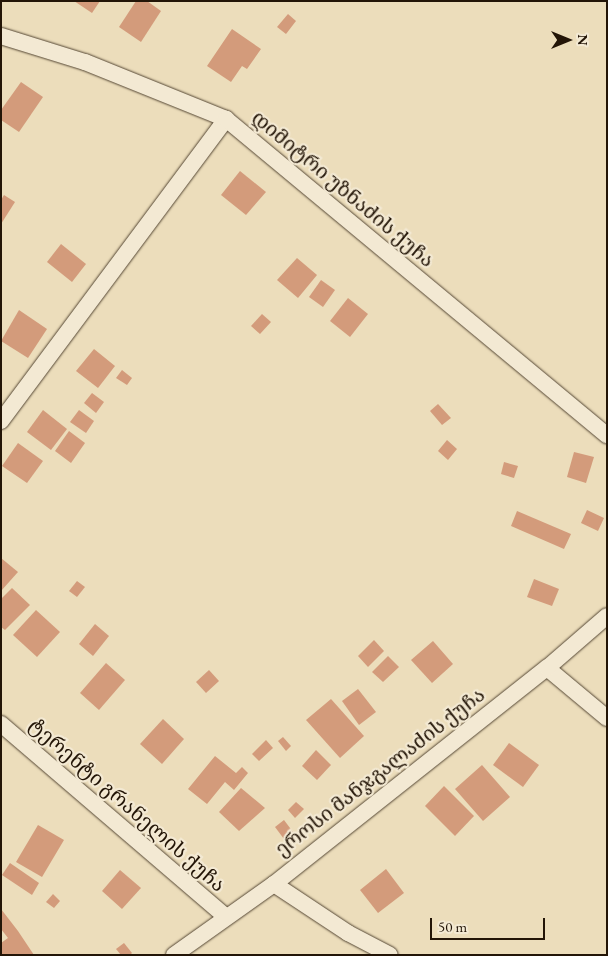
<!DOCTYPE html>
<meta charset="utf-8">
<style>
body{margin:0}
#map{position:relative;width:608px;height:956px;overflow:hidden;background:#ecddbb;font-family:"EB Garamond","Noto Serif Georgian",serif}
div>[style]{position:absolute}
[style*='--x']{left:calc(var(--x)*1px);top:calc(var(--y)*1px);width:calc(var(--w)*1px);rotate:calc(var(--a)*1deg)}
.building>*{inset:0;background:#d39b7b}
.roads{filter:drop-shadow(0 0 1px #554734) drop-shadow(0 0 1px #554734)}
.minor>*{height:16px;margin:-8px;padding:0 8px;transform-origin:8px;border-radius:8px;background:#f3e9d3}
span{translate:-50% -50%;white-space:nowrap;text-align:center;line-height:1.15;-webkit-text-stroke:4.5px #f3e9d3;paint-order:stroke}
.street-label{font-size:20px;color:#231507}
.frame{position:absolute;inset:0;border:2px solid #231507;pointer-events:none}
.north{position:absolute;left:543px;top:15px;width:50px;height:50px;-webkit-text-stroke:4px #f3e9d3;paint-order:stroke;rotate:90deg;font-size:14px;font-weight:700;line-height:20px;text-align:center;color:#231507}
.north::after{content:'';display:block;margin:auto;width:18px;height:22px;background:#231507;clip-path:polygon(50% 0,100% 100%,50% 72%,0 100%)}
.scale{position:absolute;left:430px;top:918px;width:115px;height:22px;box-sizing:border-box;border:2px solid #231507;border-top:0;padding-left:6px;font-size:15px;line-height:18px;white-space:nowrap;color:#231507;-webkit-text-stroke:4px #f3e9d3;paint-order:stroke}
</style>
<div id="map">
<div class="building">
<i style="clip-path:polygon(74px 1px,100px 1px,92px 13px)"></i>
<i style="clip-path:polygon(136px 1px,147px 1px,161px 11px,141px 42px,119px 27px)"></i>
<i style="clip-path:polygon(288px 14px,296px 21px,286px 34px,277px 27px)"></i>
<i style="clip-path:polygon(232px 29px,261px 49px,247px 69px,242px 66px,231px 82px,207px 66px)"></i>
<i style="clip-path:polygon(21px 82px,43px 97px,19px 132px,1px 120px,1px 110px)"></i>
<i style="clip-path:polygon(240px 171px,266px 192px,246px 215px,221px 195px)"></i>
<i style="clip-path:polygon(4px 195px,15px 202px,1px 224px,1px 200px)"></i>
<i style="clip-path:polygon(61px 244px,86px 264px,72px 282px,47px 262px)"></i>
<i style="clip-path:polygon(297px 258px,317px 275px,298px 298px,277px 280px)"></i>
<i style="clip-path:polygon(321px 280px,335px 290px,323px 307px,309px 297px)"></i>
<i style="clip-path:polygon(348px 298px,368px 314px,350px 337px,330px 321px)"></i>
<i style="clip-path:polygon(19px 310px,47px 329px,28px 358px,1px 341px)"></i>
<i style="clip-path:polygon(262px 314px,271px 322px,260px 334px,251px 326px)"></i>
<i style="clip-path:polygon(94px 349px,115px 366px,98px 388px,76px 371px)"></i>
<i style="clip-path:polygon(122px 370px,132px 378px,127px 385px,116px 378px)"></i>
<i style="clip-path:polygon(92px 393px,104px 402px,96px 413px,84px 403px)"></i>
<i style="clip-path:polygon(438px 404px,451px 418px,442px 425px,430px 411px)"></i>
<i style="clip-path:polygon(43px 410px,67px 429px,51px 450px,27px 432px)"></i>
<i style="clip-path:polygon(79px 410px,94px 421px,86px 433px,70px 422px)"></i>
<i style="clip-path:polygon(69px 431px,85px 443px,71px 463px,55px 451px)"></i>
<i style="clip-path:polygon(447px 440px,457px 449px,448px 460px,438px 451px)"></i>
<i style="clip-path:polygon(18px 443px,43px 461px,27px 483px,2px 466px)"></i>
<i style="clip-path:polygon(574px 452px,594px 457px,586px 483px,567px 477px)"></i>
<i style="clip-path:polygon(504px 462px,518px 466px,514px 478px,501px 474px)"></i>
<i style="clip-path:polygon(587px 510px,604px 518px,598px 531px,581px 523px)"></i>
<i style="clip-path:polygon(517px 511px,571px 534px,564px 549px,511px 526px)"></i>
<i style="clip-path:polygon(1px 558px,18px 572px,1px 591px)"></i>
<i style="clip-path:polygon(534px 579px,559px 589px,552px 606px,527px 597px)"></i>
<i style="clip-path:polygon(77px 581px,85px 587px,77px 597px,69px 591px)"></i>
<i style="clip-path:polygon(12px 588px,30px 605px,5px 630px,1px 627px,1px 599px)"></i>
<i style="clip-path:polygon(36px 610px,60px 632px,37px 657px,13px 635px)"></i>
<i style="clip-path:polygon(95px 624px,109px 636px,93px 656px,79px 644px)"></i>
<i style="clip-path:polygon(374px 640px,384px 651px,368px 667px,358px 656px)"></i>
<i style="clip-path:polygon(433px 641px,453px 664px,432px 683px,411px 660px)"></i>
<i style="clip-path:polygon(388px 656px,399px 667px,383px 682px,372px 672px)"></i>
<i style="clip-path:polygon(106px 663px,125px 680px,99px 710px,80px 693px)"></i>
<i style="clip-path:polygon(209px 670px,219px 681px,206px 693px,196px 682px)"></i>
<i style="clip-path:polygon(358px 689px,376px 712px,359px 725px,342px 701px)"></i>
<i style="clip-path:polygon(331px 699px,364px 736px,340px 758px,306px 720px)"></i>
<i style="clip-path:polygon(163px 719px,184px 739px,162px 764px,140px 744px)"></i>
<i style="clip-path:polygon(283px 737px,291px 746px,286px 751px,278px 741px)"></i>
<i style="clip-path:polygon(266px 740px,273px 748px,259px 761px,252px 754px)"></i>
<i style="clip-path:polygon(509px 743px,539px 765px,523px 787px,493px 765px)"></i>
<i style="clip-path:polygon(316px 750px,331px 765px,317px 780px,302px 766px)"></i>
<i style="clip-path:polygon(215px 756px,236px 773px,242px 767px,248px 773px,234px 790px,225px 782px,207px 804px,188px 789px)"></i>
<i style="clip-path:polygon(482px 765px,510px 797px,483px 821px,455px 789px)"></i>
<i style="clip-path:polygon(444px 786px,474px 816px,455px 836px,425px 806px)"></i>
<i style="clip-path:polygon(241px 788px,265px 808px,239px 831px,219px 812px)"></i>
<i style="clip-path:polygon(296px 802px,304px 809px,295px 818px,288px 810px)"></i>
<i style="clip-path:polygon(284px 820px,293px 832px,284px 839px,275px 827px)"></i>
<i style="clip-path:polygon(38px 825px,64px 840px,42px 877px,16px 862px)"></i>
<i style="clip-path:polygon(10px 863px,39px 883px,32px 895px,2px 875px)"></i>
<i style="clip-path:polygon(386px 869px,404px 893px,378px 913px,360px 890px)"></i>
<i style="clip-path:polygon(120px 870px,141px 888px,122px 909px,102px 891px)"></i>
<i style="clip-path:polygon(53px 894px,60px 901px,54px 908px,46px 902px)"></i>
<i style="clip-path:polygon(1px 909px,18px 931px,34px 955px,2px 955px,1px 943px,8px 938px,1px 929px)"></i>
<i style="clip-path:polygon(124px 943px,132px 953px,130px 955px,121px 955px,116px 949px)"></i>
</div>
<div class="roads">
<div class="minor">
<i style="--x:1;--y:36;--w:88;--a:17.2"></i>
<i style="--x:85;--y:62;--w:152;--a:22"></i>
<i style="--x:1;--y:421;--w:377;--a:-53.3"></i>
<i style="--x:226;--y:119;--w:495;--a:39.7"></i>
<i style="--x:547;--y:668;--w:78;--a:39.8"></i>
<i style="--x:1;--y:724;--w:296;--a:40.6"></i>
<i style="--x:274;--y:884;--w:89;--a:33.5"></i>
<i style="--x:348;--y:933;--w:47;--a:27.6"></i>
<i style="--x:174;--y:955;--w:123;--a:-35.4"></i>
<i style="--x:274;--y:884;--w:348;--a:-38.4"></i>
<i style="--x:547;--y:668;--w:79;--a:-40.9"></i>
</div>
</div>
<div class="street-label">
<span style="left:343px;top:189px;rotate:40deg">დიმიტრი უზნაძის ქუჩა</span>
<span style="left:380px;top:772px;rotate:-38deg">ეროსი მანჯგალაძის ქუჩა</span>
<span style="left:127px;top:805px;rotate:41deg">ტერენტი გრანელის ქუჩა</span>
</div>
<div class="frame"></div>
<div class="north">N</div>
<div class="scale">50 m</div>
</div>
